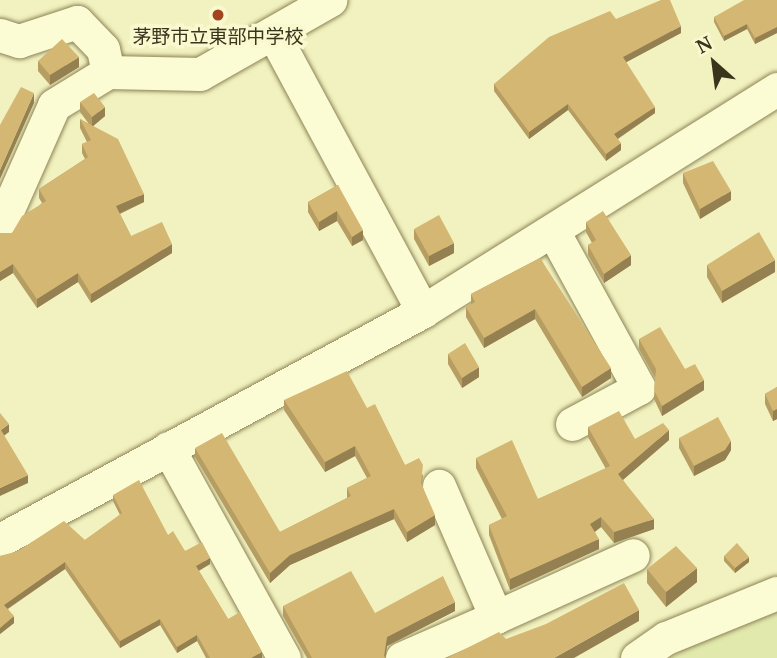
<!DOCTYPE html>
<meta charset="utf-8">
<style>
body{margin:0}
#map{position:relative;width:777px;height:658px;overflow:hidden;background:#f2f2c0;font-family:"Noto Serif","Noto Sans JP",serif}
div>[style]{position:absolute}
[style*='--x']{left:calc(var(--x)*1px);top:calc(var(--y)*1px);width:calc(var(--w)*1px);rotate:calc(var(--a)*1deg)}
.farmland>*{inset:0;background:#e1e9ac}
.roads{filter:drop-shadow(0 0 2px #8d8356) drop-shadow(0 0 2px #8d8356)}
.minor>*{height:33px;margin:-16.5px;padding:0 16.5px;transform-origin:16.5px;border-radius:16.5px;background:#fcfcd4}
.wall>*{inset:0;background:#b69d62}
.shaded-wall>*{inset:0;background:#948050}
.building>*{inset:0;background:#d4b772}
.dots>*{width:19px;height:19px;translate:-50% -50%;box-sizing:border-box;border:4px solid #f9f9d0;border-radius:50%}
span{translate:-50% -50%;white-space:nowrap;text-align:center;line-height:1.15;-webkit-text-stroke:7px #f9f9d0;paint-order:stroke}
.poi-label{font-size:19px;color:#3b341c}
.north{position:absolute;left:679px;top:28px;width:70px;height:70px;-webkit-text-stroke:5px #f9f9d0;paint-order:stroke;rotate:332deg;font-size:19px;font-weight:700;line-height:28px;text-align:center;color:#3b341c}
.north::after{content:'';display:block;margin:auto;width:24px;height:32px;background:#3b341c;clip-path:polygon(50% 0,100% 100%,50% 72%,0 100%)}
</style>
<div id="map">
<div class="farmland">
<i style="clip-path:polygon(777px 612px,777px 658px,671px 658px,685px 649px)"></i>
</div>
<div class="roads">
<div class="minor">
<i style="--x:273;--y:33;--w:316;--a:61.7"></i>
<i style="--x:0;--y:35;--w:20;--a:18"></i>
<i style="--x:19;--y:41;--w:61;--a:-18.1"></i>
<i style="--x:77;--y:22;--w:37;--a:46"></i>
<i style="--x:103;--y:49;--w:24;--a:78"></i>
<i style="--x:0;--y:227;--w:133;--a:-66.1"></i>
<i style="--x:54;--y:105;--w:63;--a:-31.4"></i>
<i style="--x:108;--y:72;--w:92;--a:1.2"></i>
<i style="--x:200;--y:74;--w:150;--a:-29.6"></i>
<i style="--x:553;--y:231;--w:179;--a:61.3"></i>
<i style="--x:639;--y:388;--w:76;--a:151.8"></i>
<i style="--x:168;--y:448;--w:240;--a:61.1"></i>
<i style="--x:0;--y:540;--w:481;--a:-28.4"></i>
<i style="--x:423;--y:311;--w:418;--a:-32.1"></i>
<i style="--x:496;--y:617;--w:150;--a:-24.3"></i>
<i style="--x:402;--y:658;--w:103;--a:-23.6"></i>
<i style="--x:496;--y:617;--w:143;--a:-113.5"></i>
<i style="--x:637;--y:658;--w:35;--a:-35"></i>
<i style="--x:666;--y:638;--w:120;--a:-22.1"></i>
</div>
</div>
<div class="wall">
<i style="clip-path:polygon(777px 0,777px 33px,755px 44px,747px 29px,724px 41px,714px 22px,714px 17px)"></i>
<i style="clip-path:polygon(616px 19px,681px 33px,626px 62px,655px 113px,618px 139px,621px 150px,606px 161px,568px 110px,529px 139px,494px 91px,494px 84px)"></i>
<i style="clip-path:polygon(38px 61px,79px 67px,50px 85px,38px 71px)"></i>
<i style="clip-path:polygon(80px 102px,105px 116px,93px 126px,144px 202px,120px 214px,131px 236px,172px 253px,91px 303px,78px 282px,37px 308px,13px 273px,0 281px,0 233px,12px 233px,42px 203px,39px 198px,39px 189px,85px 159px,82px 153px,82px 144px,87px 142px,80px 128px,80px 119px,89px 124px,80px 112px)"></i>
<i style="clip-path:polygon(683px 173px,731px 200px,700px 219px,683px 183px)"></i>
<i style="clip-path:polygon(338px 185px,363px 240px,352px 246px,337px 221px,319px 231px,308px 212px,308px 202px)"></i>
<i style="clip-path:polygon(586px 222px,631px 265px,604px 283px,588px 255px,588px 245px,592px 243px,586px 232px)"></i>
<i style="clip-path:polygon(414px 229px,454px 253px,429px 266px,414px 239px)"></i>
<i style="clip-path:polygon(540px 258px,611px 378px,582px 397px,535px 319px,484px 348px,466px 317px,466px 307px,471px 304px,471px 294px)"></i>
<i style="clip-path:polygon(707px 265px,775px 272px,722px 303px,707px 277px)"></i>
<i style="clip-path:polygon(639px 339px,685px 369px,704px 390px,662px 416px,654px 399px,655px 378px,639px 349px)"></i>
<i style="clip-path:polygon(448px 354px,479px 377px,462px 388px,448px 364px)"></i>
<i style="clip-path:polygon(777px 387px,777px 419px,773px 421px,765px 404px,765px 394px)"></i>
<i style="clip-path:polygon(284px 400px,367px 408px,405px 465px,423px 475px,422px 485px,435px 525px,407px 542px,394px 519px,290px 565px,270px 583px,195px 457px,195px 448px,280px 532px,347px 498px,347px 488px,367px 478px,355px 456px,325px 472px,284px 410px)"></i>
<i style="clip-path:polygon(588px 427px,635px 439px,669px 440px,623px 480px,654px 529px,614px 543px,601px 527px,595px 532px,599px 549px,510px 590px,489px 535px,489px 525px,502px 519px,476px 468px,476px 458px,538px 499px,606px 469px,588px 437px)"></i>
<i style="clip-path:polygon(679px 438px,731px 450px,725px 460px,694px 476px,679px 448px)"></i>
<i style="clip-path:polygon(113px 495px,168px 535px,185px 551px,210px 564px,199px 571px,228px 619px,262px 658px,206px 658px,197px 641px,177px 653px,160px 625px,120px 648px,65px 569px,8px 609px,14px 623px,0 634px,0 556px,85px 540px,120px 515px,113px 501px)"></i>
<i style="clip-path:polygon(724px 556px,749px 562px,735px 573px,724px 561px)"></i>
<i style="clip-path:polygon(647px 569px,697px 582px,666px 607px,647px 583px)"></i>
<i style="clip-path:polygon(283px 606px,375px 613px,455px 611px,387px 646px,385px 658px,307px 658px,283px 616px)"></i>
</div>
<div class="shaded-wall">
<i style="clip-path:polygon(747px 24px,747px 29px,724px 41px,724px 36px)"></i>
<i style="clip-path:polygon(681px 26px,681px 33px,623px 64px,623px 57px)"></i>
<i style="clip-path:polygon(777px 27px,777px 33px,755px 44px,755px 38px)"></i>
<i style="clip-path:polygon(79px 57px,79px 67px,50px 85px,50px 75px)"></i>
<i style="clip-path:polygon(34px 93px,34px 103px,0 179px,0 170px)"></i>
<i style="clip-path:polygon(568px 104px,568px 110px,529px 139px,529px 132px)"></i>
<i style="clip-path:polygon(105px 107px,105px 116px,92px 127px,92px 117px)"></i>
<i style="clip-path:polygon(655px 107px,655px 113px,614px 141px,614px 134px)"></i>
<i style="clip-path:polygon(621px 143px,621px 150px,606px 161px,606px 154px)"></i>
<i style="clip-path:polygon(731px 191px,731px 200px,700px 219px,700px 209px)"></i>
<i style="clip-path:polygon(144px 194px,144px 202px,116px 215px,116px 206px)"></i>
<i style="clip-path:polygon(337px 211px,337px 221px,319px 231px,319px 222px)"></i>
<i style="clip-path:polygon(363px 230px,363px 240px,352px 246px,352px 237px)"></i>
<i style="clip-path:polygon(454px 243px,454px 253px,429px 266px,429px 256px)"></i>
<i style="clip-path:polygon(172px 244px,172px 253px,91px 303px,91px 294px)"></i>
<i style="clip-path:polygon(631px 255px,631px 265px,604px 283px,604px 274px)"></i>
<i style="clip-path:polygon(775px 260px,775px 272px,722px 303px,722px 291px)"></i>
<i style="clip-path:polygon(13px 264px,13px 273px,0 281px,0 272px)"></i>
<i style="clip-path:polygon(78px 273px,78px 282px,37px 308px,37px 299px)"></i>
<i style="clip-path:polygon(535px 309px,535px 319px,484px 348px,484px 338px)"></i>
<i style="clip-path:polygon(479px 367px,479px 377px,462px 388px,462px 378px)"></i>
<i style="clip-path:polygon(611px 368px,611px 378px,582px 397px,582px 387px)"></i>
<i style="clip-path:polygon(704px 380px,704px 390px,662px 416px,662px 406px)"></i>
<i style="clip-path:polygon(777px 409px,777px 419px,773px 421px,773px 411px)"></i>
<i style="clip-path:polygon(9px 424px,9px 432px,1px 438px,1px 430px)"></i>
<i style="clip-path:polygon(669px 430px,669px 440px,618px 484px,618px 474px)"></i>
<i style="clip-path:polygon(731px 441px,731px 450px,725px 460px,694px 476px,694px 466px)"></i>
<i style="clip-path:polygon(355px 446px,355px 456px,325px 472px,325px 462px)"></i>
<i style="clip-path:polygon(28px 475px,28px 483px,0 496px,0 488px)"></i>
<i style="clip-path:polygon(394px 509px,394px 519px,290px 565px,270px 583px,270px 573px,290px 555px)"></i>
<i style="clip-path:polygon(435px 515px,435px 525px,407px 542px,407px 532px)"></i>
<i style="clip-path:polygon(601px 517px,601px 527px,590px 535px,590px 524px)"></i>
<i style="clip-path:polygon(654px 519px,654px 529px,614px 543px,614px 532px)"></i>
<i style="clip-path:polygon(599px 539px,599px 549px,510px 590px,510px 579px)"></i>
<i style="clip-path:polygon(749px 557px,749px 562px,735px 573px,735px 568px)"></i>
<i style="clip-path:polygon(210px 558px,210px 564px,196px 572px,196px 566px)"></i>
<i style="clip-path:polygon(65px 562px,65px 569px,4px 611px,4px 605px)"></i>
<i style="clip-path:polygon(697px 568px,697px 582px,666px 607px,666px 592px)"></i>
<i style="clip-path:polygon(455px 602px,455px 611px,387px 646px,385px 658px,384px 658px,387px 637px)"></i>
<i style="clip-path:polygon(639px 610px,639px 621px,574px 658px,554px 658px)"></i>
<i style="clip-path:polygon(14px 616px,14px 623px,0 634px,0 628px)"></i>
<i style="clip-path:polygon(160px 619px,160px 625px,120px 648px,120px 641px)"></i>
<i style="clip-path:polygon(197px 635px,197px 641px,177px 653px,177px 647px)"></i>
<i style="clip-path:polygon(262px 652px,262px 658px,251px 658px)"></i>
</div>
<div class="building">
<i style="clip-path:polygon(661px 0,670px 0,681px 26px,623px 57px,655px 107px,614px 134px,621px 143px,606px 154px,568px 104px,529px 132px,494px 84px,549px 37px,610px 11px,616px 19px)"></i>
<i style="clip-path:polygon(744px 0,777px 0,777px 27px,755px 38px,747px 24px,724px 36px,714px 17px)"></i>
<i style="clip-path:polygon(62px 39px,79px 57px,50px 75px,38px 61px)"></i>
<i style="clip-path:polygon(21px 87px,34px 93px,0 170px,0 125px)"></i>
<i style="clip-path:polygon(94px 93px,105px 107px,92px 117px,80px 102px)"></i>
<i style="clip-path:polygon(80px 119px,118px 139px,144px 194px,116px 206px,131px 236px,162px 222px,172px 244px,91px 294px,78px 273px,37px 299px,13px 264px,0 272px,0 233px,12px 233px,22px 216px,46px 201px,39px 189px,88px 157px,82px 144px,91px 140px)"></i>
<i style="clip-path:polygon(713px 161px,731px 191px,700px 209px,683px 173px)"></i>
<i style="clip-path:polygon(338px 185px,363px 230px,352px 237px,337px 211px,319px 222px,308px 202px)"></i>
<i style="clip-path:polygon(603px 211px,631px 255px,604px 274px,588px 245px,596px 240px,586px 222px)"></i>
<i style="clip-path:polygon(439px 215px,454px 243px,429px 256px,414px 229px)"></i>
<i style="clip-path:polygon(759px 232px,775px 260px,722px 291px,707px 265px)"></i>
<i style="clip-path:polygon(540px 258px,611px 368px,582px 387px,535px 309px,484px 338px,466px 307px,475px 302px,471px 294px)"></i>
<i style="clip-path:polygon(660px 327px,685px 369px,695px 364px,704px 380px,662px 406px,654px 390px,656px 369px,639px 339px)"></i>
<i style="clip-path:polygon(465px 343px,479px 367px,462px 378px,448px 354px)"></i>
<i style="clip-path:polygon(347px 371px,367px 408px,375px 404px,405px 465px,419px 458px,423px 465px,421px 483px,435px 515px,407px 532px,394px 509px,290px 555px,270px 573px,195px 448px,222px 433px,280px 532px,351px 496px,347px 488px,371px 476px,355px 446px,325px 462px,284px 400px)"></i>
<i style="clip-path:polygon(777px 387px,777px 409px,773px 411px,765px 394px)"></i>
<i style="clip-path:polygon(619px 411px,635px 439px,663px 423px,669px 430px,618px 474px,654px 519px,614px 532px,601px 517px,590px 524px,599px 539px,510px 579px,489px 525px,507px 516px,476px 458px,512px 440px,538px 499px,610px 466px,588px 427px)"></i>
<i style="clip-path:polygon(0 413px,9px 424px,1px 430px,28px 475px,0 488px)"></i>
<i style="clip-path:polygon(718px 417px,731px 441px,725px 450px,694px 466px,679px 438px)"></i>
<i style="clip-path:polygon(139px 480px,168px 535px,173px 531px,185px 551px,202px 542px,210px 558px,196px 566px,228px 619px,240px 612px,262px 652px,251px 658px,210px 658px,197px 635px,177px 647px,160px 619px,120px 641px,65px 562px,4px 605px,14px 616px,0 628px,0 556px,18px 551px,64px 521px,85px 540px,122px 513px,113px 495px)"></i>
<i style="clip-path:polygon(737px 543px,749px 557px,735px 568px,724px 556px)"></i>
<i style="clip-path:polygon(676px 546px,697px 568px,666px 592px,647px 569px)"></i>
<i style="clip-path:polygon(351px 571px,375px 613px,443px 576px,455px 602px,387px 637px,384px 655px,385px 658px,312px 658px,283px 606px)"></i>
<i style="clip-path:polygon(624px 583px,639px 610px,554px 658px,449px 658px,449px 657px,499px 632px,506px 639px,546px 624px)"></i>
</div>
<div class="dots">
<i style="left:218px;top:15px;background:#a24420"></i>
</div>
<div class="poi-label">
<span style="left:218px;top:37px">茅野市立東部中学校</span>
</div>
<div class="north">N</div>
</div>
